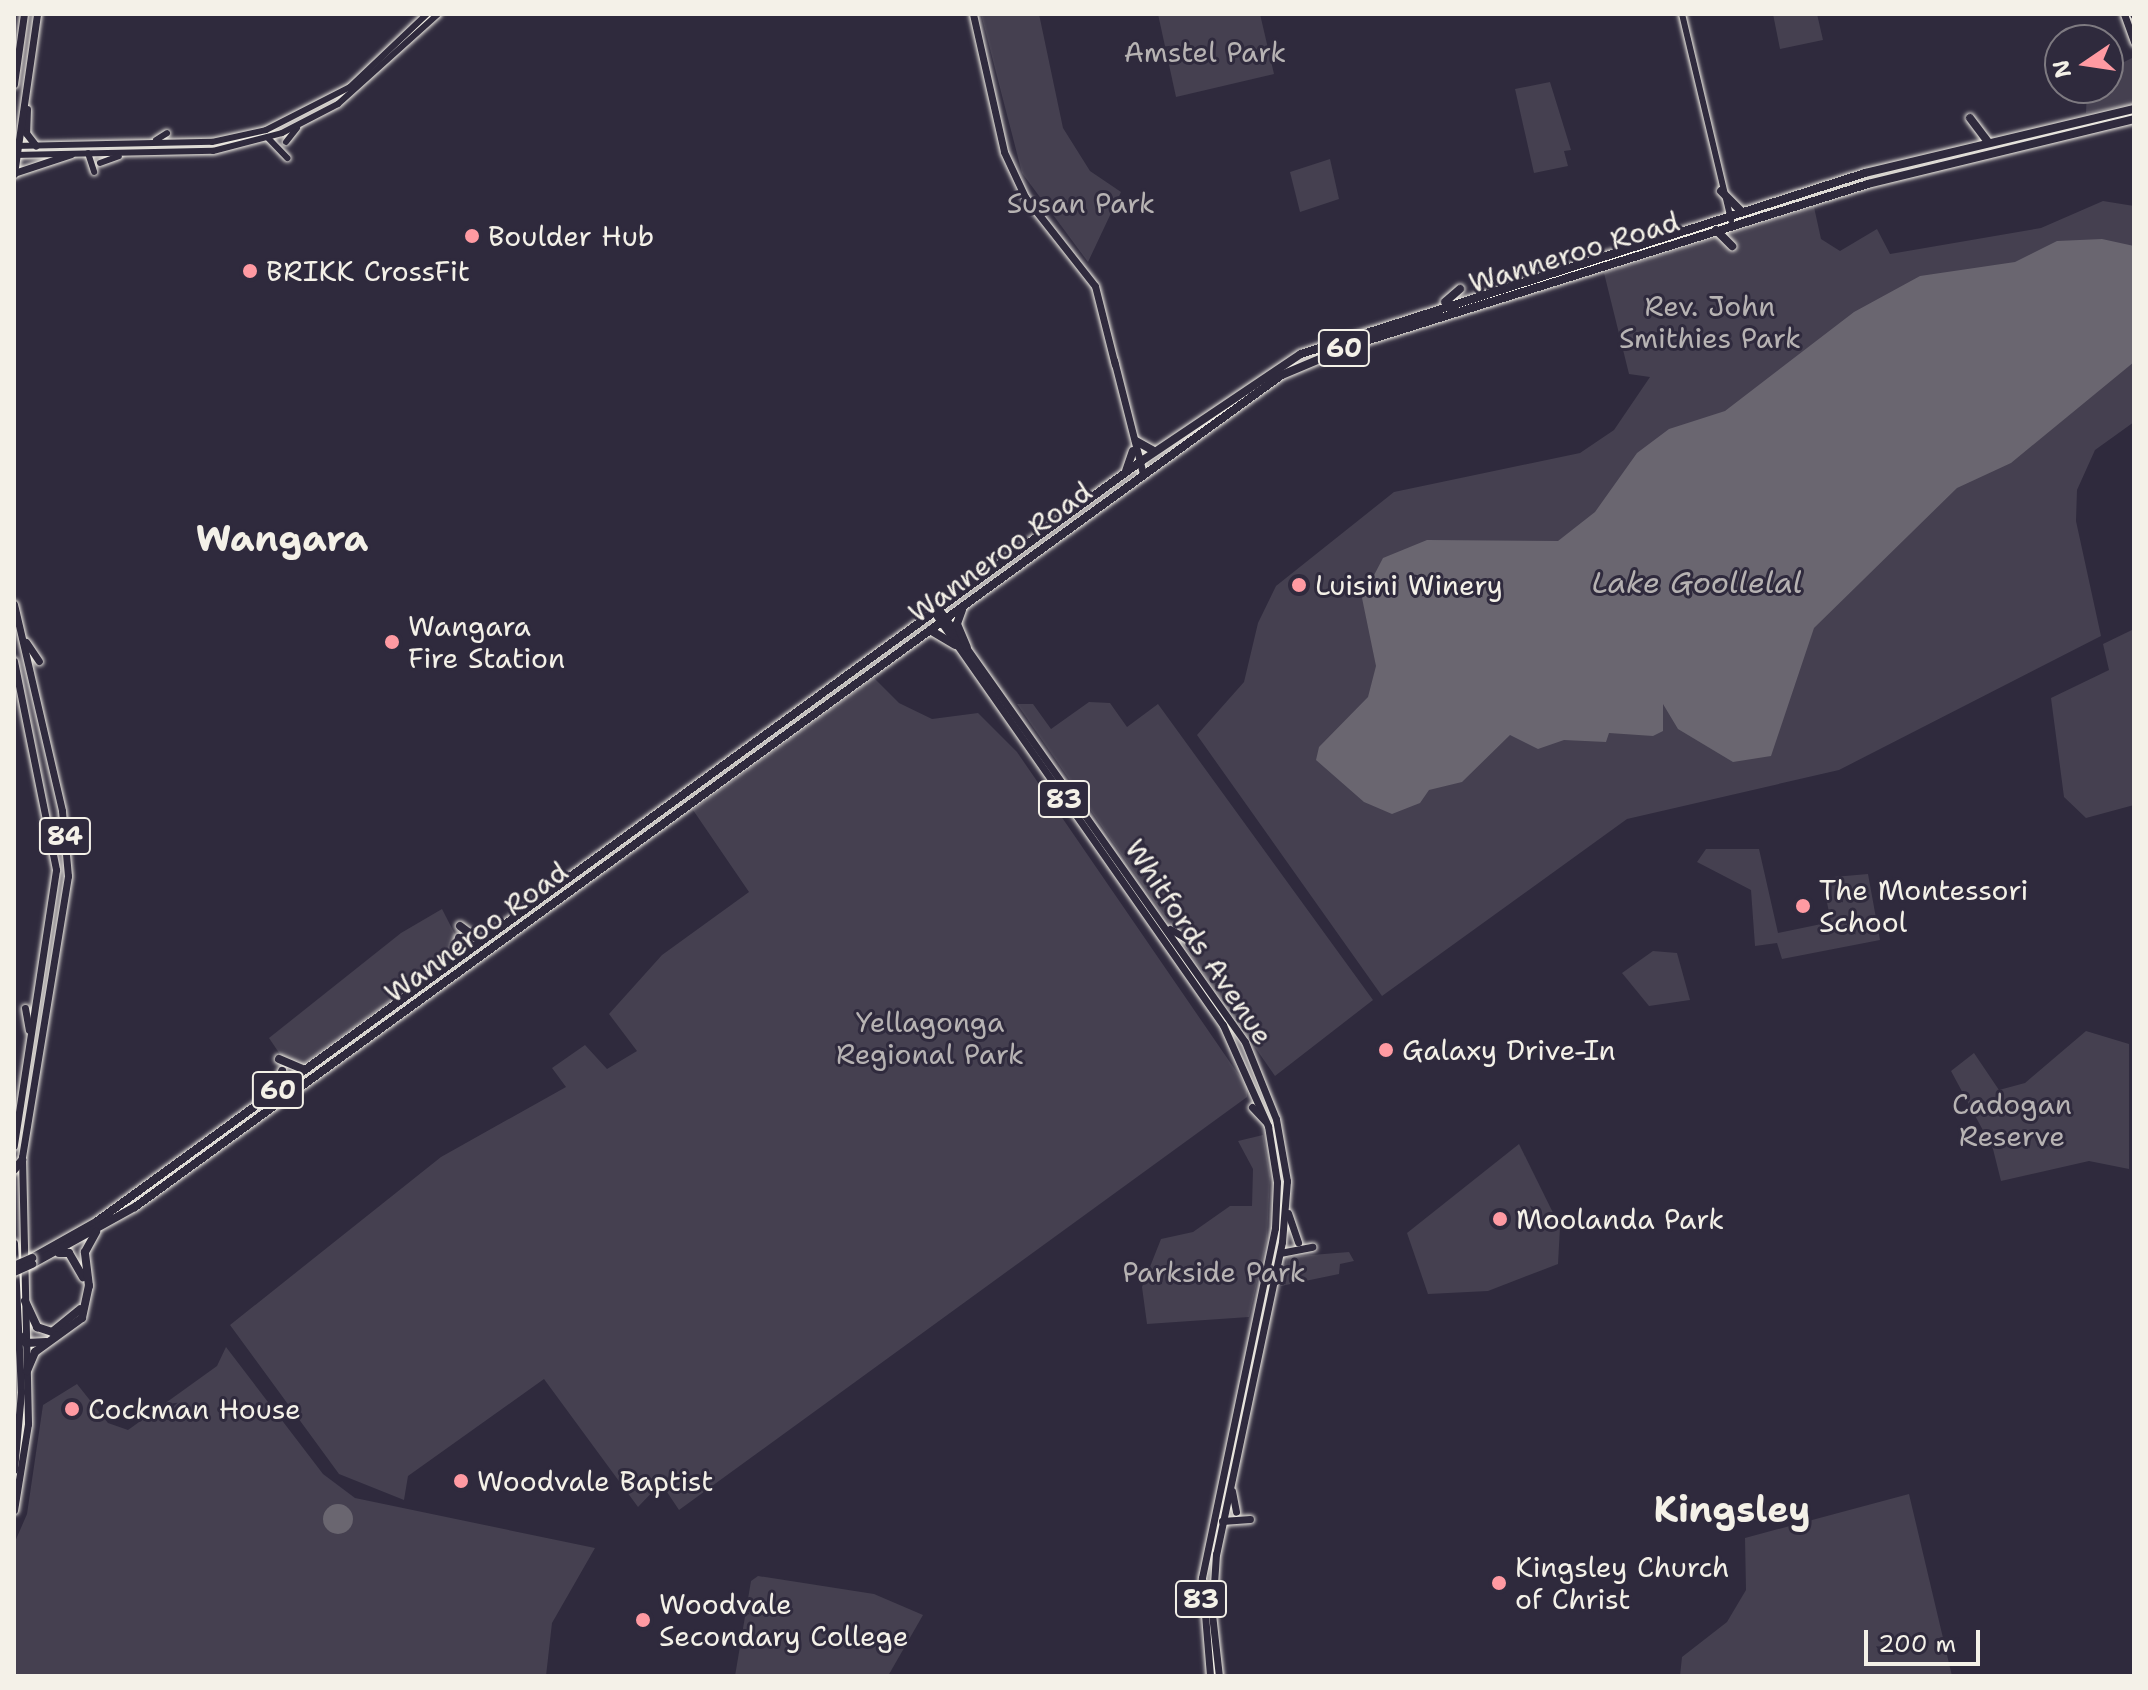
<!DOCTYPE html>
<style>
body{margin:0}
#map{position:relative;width:2148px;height:1690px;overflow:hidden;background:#2f2a3d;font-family:"Shantell Sans",sans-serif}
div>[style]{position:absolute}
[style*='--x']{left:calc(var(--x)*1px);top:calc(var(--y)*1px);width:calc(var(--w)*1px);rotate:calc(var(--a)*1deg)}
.green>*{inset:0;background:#454050}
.water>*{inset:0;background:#6a6670}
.round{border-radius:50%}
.roads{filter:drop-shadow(0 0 2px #f4f1e8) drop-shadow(0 0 2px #f4f1e8)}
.secondary>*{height:6px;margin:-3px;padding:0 3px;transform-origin:3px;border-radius:3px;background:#2f2a3d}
.primary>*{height:7px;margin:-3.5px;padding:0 3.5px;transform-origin:3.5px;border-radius:3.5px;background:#2f2a3d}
.trunk>*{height:8px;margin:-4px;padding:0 4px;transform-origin:4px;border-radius:4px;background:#2f2a3d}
.bridges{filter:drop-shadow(0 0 2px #f4f1e8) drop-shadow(0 0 2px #f4f1e8)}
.trunk-bridge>*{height:8px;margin:-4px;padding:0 4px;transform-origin:4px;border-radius:4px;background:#2f2a3d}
.dots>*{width:22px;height:22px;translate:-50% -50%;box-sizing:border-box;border:4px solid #2f2a3d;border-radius:50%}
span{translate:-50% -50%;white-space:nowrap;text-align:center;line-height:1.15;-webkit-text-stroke:6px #2f2a3d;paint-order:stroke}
.shield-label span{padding:2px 6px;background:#2f2a3d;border:2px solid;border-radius:6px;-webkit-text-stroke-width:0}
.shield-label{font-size:26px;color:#f4f1e8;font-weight:700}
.park-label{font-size:28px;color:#b7b3b3}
.poi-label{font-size:28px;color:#f4f1e8}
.left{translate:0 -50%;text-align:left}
.street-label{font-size:28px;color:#f4f1e8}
.water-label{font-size:30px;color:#b6b2b2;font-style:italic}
.district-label{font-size:36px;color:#f4f1e8;font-weight:700}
.frame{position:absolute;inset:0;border:16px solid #f4f1e8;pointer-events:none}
.north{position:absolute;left:2044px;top:24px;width:80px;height:80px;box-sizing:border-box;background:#2f2a3d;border:2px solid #7e7a81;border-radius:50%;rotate:257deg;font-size:22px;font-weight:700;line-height:32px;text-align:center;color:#f4f1e8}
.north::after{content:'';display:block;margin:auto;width:28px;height:36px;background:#ff9aa2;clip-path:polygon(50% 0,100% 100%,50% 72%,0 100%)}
.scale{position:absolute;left:1864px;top:1630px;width:116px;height:36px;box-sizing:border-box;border:4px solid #f4f1e8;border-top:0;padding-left:10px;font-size:24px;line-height:28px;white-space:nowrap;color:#f4f1e8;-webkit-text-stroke:6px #2f2a3d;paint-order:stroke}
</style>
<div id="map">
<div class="green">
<i style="clip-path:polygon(981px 14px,1039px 14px,1063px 128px,1090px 171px,1121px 192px,1088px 262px,1022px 173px)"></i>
<i style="clip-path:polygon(1158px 14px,1260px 14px,1274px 74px,1176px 97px)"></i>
<i style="clip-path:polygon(1773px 14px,1817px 14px,1823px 40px,1780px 49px)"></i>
<i style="clip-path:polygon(2132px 58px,2134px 104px,2086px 113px,2087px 88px,2108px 88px,2108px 70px)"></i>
<i style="clip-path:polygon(1550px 82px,1571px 150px,1564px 151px,1568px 166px,1534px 173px,1515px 89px)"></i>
<i style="clip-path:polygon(1330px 159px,1339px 199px,1300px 212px,1290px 172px)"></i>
<i style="clip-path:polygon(2103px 201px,2134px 206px,2134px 422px,2095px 450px,2077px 490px,2076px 521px,2101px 636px,1839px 770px,1627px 819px,1382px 996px,1197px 735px,1244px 682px,1258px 623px,1276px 586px,1394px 492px,1580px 453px,1614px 430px,1650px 377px,1629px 374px,1604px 273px,1814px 207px,1821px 239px,1840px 251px,1877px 229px,1890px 254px,2041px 228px)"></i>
<i style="clip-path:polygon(2134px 629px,2134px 805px,2086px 818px,2064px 797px,2051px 698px,2109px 670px,2103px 644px)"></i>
<i style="clip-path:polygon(874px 678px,899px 703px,932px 719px,978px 713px,1017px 752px,1247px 1087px,1247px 1097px,679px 1510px,661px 1483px,638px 1507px,544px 1379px,408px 1476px,404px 1500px,339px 1474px,230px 1325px,441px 1157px,566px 1087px,552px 1068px,585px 1045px,607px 1069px,637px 1051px,609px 1014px,662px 955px,749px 892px,693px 810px)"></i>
<i style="clip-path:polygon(1089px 702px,1110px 703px,1127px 727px,1158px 704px,1373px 1000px,1275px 1076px,1017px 704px,1033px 704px,1051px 729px)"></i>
<i style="clip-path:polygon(1706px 849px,1759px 849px,1778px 933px,1831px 922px,1822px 878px,1868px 874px,1880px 940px,1782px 959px,1777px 943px,1755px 946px,1751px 890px,1697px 862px)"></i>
<i style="clip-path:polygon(442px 909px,462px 948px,292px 1072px,269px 1038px,401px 933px)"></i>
<i style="clip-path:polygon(1653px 951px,1677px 953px,1690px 1000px,1649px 1006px,1622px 973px)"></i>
<i style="clip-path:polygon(2086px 1031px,2129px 1044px,2129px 1169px,2089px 1161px,2001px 1181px,1993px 1149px,1951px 1071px,1974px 1053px,1999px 1090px,2025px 1083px)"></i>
<i style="clip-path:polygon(1263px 1135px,1270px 1176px,1267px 1239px,1249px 1317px,1147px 1324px,1142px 1287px,1161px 1239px,1193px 1232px,1230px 1206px,1252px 1206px,1253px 1169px,1238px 1141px)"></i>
<i style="clip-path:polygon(1519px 1144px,1560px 1227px,1558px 1264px,1488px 1291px,1428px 1294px,1407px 1233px)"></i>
<i style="clip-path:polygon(1349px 1252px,1354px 1261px,1340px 1264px,1339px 1274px,1281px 1286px,1287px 1257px)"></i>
<i style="clip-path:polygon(226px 1347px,323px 1474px,355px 1498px,595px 1548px,552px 1623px,546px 1676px,14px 1676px,14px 1544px,27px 1514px,43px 1405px,77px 1384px,108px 1423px,128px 1430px,217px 1366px)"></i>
<i style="clip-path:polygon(1909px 1494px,1952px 1676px,1680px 1676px,1682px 1657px,1727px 1622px,1746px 1590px,1745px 1538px)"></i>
<i style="clip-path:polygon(758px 1576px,874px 1594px,923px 1615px,888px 1676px,735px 1676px,751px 1581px)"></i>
</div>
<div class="water">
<i style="clip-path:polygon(2102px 239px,2134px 246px,2134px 362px,2011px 463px,1957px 488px,1814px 628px,1771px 756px,1733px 762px,1678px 729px,1663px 704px,1663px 731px,1653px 736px,1609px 733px,1606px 742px,1564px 740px,1538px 749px,1510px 735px,1462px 782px,1429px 790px,1420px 803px,1392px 814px,1364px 802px,1316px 760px,1319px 747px,1368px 697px,1376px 666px,1362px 598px,1383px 558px,1427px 540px,1558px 541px,1595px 512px,1637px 453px,1669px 429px,1725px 411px,1854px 312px,1920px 276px,2015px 262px,2057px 241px)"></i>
<i class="round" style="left:323px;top:1504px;width:30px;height:30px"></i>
</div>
<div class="roads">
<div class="secondary">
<i style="--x:1682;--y:14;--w:212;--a:76.6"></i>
<i style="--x:268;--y:138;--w:28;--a:46"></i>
<i style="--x:156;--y:140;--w:13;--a:-32"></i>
<i style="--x:286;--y:142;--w:18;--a:-52"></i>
<i style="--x:14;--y:146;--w:198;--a:-1.2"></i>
<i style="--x:212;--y:142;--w:55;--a:-12.5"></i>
<i style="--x:266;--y:130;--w:94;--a:-27.1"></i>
<i style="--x:350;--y:87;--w:106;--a:-43.5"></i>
<i style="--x:88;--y:153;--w:20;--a:72"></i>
<i style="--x:14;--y:155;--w:199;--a:-1.2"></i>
<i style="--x:213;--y:151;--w:71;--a:-14.6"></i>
<i style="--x:282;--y:133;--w:63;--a:-27.4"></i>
<i style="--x:338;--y:104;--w:135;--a:-42"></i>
<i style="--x:100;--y:163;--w:20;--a:-20"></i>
</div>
<div class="primary">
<i style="--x:973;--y:14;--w:141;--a:77.3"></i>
<i style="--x:1004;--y:152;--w:50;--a:65"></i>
<i style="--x:1025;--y:197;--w:113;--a:51.8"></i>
<i style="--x:1095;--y:286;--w:81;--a:75.8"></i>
<i style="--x:2124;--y:14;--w:30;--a:70"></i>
<i style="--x:2133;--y:14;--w:2;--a:63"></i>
<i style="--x:14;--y:84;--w:71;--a:-81.9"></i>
<i style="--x:27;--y:109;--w:24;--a:92"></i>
<i style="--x:26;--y:133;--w:16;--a:52"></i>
<i style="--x:14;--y:173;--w:60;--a:-18.4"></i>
<i style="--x:14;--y:174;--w:162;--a:-81.8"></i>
<i style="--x:1114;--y:360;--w:118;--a:75.7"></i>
<i style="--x:14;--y:604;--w:212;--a:76.9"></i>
<i style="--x:62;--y:811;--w:65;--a:84.7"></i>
<i style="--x:68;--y:876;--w:285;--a:99.3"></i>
<i style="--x:22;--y:1157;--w:267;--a:88.7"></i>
<i style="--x:28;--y:1424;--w:87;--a:99.2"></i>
<i style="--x:939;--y:609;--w:530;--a:54.75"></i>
<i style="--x:1245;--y:1042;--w:83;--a:68.1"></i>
<i style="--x:1276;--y:1119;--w:63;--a:79.9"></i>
<i style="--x:1287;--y:1181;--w:61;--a:94.7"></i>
<i style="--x:1282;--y:1242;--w:319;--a:101.9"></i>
<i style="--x:1216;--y:1554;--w:60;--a:93.8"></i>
<i style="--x:1212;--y:1614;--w:62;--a:83.6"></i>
<i style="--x:934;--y:612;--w:504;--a:55.02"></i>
<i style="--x:1223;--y:1025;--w:111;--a:66"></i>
<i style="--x:1268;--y:1126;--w:57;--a:80.9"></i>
<i style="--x:1277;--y:1182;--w:46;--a:92.5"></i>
<i style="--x:1275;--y:1228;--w:358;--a:101.8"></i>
<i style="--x:1202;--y:1578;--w:98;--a:85.3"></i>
<i style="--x:26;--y:642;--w:23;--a:56"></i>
<i style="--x:14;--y:661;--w:213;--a:78.6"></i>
<i style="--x:56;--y:870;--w:279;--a:98.7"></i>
<i style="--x:1170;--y:929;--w:22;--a:30"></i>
<i style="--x:25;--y:1008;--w:22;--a:80"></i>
<i style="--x:1252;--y:1107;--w:19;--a:47"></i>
<i style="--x:1288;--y:1213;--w:31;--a:71"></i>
<i style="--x:14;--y:1243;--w:149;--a:87.3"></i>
<i style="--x:21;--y:1392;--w:78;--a:95.1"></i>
<i style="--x:1280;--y:1253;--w:33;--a:-11"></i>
<i style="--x:1232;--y:1491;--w:21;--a:79"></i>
<i style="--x:1222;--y:1521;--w:28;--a:-4"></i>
</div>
<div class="trunk">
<i style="--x:1970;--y:118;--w:30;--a:53"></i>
<i style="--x:1721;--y:191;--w:28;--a:45"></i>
<i style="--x:1716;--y:230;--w:23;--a:45"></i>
<i style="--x:1445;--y:302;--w:20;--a:-41"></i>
<i style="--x:1136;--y:441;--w:21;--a:29"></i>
<i style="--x:1126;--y:471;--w:21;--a:-71"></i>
<i style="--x:962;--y:610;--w:15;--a:110"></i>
<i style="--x:957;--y:624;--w:25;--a:67"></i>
<i style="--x:930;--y:630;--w:29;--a:31"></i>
<i style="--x:460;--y:926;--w:25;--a:37"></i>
<i style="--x:453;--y:960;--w:23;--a:-75"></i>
<i style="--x:279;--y:1059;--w:28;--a:23"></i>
<i style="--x:276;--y:1091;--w:21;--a:-73"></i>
<i style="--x:14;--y:1170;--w:13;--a:-51"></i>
<i style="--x:59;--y:1253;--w:10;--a:0"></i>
<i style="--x:69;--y:1253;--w:28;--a:60"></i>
<i style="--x:32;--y:1258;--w:73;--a:-29.4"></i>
<i style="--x:96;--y:1222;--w:1295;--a:-36.05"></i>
<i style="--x:1143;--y:460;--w:190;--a:-33.9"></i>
<i style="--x:1301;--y:354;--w:592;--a:-17.79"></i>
<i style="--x:1865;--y:173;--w:277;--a:-13.4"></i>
<i style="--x:32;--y:1264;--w:118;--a:-29"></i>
<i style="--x:135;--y:1207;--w:1417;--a:-35.96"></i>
<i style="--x:1282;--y:375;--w:77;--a:-22.9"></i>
<i style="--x:1353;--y:345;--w:540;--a:-17.36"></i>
<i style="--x:1868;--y:184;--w:274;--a:-13.7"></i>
<i style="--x:25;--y:1301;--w:29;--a:65"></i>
<i style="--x:37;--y:1327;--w:16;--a:18"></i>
<i style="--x:52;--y:1332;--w:36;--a:-39"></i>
<i style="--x:18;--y:1334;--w:12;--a:48"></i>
<i style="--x:26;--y:1343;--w:20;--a:-3"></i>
<i style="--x:27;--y:1371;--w:21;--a:-67"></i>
<i style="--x:35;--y:1352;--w:58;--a:-35.9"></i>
<i style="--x:82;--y:1318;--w:33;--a:-78"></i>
<i style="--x:89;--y:1286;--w:34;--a:-97"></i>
<i style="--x:85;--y:1252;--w:23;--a:-61"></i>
</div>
</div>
<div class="bridges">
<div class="trunk-bridge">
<i style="--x:14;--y:1266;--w:20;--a:-24"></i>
<i style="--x:14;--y:1272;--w:20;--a:-24"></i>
</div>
</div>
<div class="dots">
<i style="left:472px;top:236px;background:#ff9aa2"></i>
<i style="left:250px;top:271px;background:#ff9aa2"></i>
<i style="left:1299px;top:585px;background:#ff9aa2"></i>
<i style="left:392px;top:642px;background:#ff9aa2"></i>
<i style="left:1803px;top:906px;background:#ff9aa2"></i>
<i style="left:1386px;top:1050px;background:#ff9aa2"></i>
<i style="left:1500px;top:1219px;background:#ff9aa2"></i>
<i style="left:72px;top:1409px;background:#ff9aa2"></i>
<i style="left:461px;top:1481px;background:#ff9aa2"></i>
<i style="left:1499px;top:1583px;background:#ff9aa2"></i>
<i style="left:643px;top:1620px;background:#ff9aa2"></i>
</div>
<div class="shield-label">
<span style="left:1344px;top:348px">60</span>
<span style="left:1064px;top:799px">83</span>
<span style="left:65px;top:836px">84</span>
<span style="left:278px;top:1090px">60</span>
<span style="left:1201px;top:1599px">83</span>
</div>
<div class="park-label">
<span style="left:1205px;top:52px">Amstel Park</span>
<span style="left:1081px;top:203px">Susan Park</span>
<span style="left:1710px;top:322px">Rev. John<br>Smithies Park</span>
<span style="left:930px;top:1038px">Yellagonga<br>Regional Park</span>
<span style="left:2012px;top:1120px">Cadogan<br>Reserve</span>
<span style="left:1214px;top:1272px">Parkside Park</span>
</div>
<div class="poi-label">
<span class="left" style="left:488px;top:236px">Boulder Hub</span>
<span class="left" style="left:266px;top:271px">BRIKK CrossFit</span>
<span class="left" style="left:1315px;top:585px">Luisini Winery</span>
<span class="left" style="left:408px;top:642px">Wangara<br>Fire Station</span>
<span class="left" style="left:1819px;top:906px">The Montessori<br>School</span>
<span class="left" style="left:1402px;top:1050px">Galaxy Drive-In</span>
<span class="left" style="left:1516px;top:1219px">Moolanda Park</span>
<span class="left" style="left:88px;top:1409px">Cockman House</span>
<span class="left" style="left:477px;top:1481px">Woodvale Baptist</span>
<span class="left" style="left:1515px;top:1583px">Kingsley Church<br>of Christ</span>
<span class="left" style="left:659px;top:1620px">Woodvale<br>Secondary College</span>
</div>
<div class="street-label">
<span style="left:1574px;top:252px;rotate:-17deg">Wanneroo Road</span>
<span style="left:1000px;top:552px;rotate:-36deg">Wanneroo Road</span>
<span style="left:476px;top:932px;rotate:-36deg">Wanneroo Road</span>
<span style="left:1199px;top:942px;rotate:56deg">Whitfords Avenue</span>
</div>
<div class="water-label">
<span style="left:1697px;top:583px">Lake Goollelal</span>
</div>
<div class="district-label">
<span style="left:282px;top:539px">Wangara</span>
<span style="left:1732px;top:1510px">Kingsley</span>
</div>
<div class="frame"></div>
<div class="north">N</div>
<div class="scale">200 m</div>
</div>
